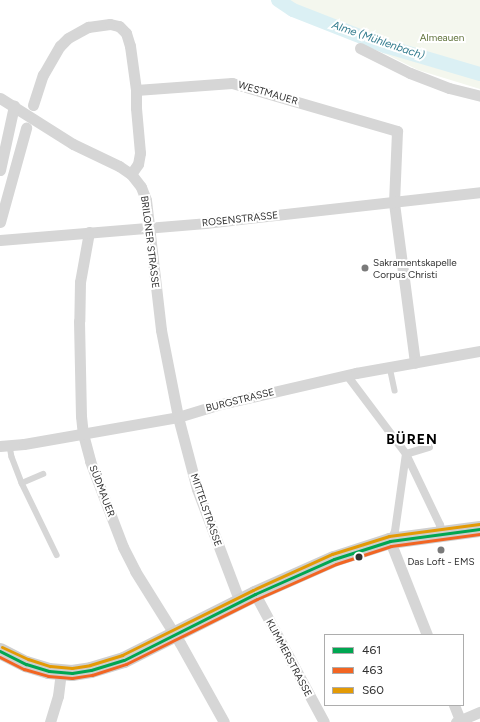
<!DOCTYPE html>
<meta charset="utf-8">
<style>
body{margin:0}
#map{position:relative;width:480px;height:722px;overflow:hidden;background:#fff;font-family:Figtree,sans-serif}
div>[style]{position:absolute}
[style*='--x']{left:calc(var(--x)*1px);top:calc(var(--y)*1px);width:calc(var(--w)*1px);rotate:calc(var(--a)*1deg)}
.green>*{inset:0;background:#f4f7ee}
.canal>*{height:14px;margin:-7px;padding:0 7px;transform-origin:7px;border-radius:7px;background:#dbf0f4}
.service>*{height:5.5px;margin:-2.75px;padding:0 2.75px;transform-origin:2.75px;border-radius:2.75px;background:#d6d6d6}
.pedestrian>*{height:8px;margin:-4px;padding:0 4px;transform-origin:4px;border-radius:4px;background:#d6d6d6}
.minor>*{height:11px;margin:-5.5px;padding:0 5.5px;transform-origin:5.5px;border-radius:5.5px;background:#d6d6d6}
.secondary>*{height:16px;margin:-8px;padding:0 8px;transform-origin:8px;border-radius:8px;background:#cfcfcf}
.bus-1>*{height:3px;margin:-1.5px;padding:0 1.5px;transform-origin:1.5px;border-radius:1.5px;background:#00a651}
.bus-2>*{height:3px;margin:-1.5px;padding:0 1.5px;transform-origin:1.5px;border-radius:1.5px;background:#f26522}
.bus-3>*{height:3px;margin:-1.5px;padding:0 1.5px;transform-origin:1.5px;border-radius:1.5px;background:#e39a05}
.dots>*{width:11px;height:11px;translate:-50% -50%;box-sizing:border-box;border:2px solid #fff;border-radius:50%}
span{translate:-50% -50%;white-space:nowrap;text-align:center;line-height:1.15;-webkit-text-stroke:4px #fff;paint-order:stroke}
.park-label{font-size:10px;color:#60733b}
.street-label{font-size:10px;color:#323232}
.poi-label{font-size:10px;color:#323232}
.left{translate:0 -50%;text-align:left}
.water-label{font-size:11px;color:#347d8f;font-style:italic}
.district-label{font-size:14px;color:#000;font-weight:700;letter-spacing:1px}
.legend{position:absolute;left:324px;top:634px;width:140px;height:72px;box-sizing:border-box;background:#fff;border:1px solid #adadad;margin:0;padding:5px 7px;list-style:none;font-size:12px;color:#323232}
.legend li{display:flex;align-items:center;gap:8px;height:20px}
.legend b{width:20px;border:1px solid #adadad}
</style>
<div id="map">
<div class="green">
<i style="clip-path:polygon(277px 0,480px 0,480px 89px,418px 70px)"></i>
</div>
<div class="canal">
<i style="--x:278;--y:0;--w:18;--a:34"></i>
<i style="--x:293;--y:10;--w:99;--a:21.4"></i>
<i style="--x:385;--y:46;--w:99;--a:16.4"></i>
</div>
<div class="service">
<i style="--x:390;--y:367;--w:24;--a:78"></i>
<i style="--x:10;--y:446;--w:11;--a:80"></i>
<i style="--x:12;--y:457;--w:28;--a:69"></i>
<i style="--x:22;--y:483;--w:80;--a:64.1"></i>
<i style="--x:22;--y:483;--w:23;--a:-23"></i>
</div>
<div class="pedestrian">
<i style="--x:348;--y:375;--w:3;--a:72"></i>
<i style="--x:349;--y:378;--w:95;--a:53.1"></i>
<i style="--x:406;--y:454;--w:79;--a:64.4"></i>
<i style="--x:440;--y:525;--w:8;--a:83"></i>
<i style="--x:406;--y:454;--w:24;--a:-17"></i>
<i style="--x:390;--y:541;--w:11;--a:-63"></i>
<i style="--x:395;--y:531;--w:78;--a:-81.9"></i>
</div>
<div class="minor">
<i style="--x:360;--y:48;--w:56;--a:26.6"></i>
<i style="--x:410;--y:73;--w:42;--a:21"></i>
<i style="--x:449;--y:88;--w:32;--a:14"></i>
<i style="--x:136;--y:90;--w:96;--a:-4.2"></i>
<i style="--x:232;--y:83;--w:172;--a:16.2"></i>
<i style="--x:397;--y:131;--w:72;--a:92.4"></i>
<i style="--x:394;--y:203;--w:161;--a:82.5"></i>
<i style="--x:0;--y:98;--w:86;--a:32.2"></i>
<i style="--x:73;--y:144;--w:51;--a:25.6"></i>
<i style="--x:119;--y:166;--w:14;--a:34"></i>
<i style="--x:131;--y:174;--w:16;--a:52"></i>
<i style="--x:141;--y:187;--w:14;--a:69"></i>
<i style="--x:146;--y:200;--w:131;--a:83.4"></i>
<i style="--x:161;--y:330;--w:89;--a:78.9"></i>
<i style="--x:178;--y:417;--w:74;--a:75.2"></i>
<i style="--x:197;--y:489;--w:121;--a:69.2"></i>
<i style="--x:33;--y:105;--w:32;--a:-72"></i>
<i style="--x:43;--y:75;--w:34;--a:-60"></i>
<i style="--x:60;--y:46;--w:11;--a:-45"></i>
<i style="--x:68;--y:38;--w:23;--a:-29"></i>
<i style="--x:88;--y:27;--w:22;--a:-8"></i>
<i style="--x:110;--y:24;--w:9;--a:13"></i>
<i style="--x:119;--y:26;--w:10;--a:45"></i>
<i style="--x:126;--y:33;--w:14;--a:73"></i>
<i style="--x:130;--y:46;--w:44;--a:82.2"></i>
<i style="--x:136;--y:90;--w:18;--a:90"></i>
<i style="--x:136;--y:108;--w:45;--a:84.9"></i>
<i style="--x:140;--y:153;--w:11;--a:100"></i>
<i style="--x:138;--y:164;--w:12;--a:125"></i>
<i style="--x:0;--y:170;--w:66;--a:-77.7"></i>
<i style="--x:0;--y:222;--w:98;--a:-74.5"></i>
<i style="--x:89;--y:232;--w:51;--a:100.2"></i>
<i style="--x:80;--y:282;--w:39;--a:91"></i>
<i style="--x:79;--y:321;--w:95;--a:88.8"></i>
<i style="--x:81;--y:416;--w:18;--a:84"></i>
<i style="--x:83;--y:434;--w:28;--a:75"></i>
<i style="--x:90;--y:461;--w:92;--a:69"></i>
<i style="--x:123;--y:547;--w:27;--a:63"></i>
<i style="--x:135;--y:571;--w:85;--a:58"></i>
<i style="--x:180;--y:643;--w:90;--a:60.9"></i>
<i style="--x:0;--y:240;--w:206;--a:-4.7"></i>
<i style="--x:205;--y:223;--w:277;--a:-6.4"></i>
<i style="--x:0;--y:446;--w:24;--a:-5"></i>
<i style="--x:24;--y:444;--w:156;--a:-9.9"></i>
<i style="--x:178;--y:417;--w:41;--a:-17.1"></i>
<i style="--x:217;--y:405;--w:143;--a:-13"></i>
<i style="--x:356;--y:373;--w:126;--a:-10.1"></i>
<i style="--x:390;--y:541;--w:101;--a:68.5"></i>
<i style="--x:255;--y:594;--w:145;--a:61.7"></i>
<i style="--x:454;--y:705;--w:16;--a:68"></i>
<i style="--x:50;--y:722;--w:27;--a:-73"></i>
<i style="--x:58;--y:696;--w:24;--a:-83"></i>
<i style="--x:456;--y:722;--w:26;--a:-23"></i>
</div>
<div class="secondary">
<i style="--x:0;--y:651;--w:29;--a:27"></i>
<i style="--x:26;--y:664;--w:24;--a:17"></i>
<i style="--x:49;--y:671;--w:23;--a:5"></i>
<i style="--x:72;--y:673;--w:19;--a:-9"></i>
<i style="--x:91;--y:670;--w:34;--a:-17"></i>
<i style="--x:124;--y:660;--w:147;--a:-26.7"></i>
<i style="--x:255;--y:594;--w:86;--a:-23.9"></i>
<i style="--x:334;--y:559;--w:59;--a:-17.8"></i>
<i style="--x:390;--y:541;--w:91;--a:-7.6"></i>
</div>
<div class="bus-1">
<i style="--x:0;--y:651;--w:29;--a:27"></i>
<i style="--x:26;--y:664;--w:24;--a:17"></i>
<i style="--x:49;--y:671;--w:23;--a:5"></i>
<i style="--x:72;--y:673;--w:19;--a:-9"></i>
<i style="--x:91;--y:670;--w:34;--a:-17"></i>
<i style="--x:124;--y:660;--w:147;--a:-26.7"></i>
<i style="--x:255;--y:594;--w:86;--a:-23.9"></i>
<i style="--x:334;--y:559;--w:59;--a:-17.8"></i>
<i style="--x:390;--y:541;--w:91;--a:-7.6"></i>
</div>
<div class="bus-2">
<i style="--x:0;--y:657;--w:27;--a:27"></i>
<i style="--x:24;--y:669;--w:25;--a:16"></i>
<i style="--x:48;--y:676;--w:24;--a:5"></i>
<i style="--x:72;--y:678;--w:20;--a:-9"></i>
<i style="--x:92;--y:675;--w:36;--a:-18"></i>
<i style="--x:126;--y:664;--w:146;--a:-26.4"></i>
<i style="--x:257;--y:599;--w:86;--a:-23.9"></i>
<i style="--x:336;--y:564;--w:58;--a:-18.1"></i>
<i style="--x:391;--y:546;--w:90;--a:-7.7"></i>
</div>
<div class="bus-3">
<i style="--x:2;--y:647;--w:29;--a:25"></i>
<i style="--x:28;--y:659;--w:23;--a:18"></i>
<i style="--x:50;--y:666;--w:22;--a:5"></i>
<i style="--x:72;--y:668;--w:18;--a:-9"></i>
<i style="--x:90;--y:665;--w:34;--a:-17"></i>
<i style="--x:122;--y:655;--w:146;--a:-26.4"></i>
<i style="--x:253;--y:590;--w:87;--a:-24.5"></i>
<i style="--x:332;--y:554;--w:60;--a:-17.5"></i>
<i style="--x:389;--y:536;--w:91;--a:-7.6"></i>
</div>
<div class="dots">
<i style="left:365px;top:268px;background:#7a7a7a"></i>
<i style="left:441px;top:550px;background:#7a7a7a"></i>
<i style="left:359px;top:557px;background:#323232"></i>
</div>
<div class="park-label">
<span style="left:442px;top:38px">Almeauen</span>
</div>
<div class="street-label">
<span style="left:268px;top:93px;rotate:16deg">WESTMAUER</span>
<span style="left:240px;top:219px;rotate:-6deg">ROSENSTRASSE</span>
<span style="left:150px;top:242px;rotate:83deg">BRILONER STRASSE</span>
<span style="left:240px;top:400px;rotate:-14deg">BURGSTRASSE</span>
<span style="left:102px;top:491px;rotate:69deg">SÜDMAUER</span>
<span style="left:206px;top:510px;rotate:71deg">MITTELSTRASSE</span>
<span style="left:289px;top:658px;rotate:62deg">KLIMMERSTRASSE</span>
</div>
<div class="poi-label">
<span class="left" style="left:373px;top:268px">Sakramentskapelle<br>Corpus Christi</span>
<span style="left:441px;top:562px">Das Loft - EMS</span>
</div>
<div class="water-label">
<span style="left:378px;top:41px;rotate:19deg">Alme (Mühlenbach)</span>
</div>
<div class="district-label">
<span style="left:412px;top:440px">BÜREN</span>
</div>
<ul class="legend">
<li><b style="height:5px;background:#00a651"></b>461</li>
<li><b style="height:5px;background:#f26522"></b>463</li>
<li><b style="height:5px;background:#e39a05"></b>S60</li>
</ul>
</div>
